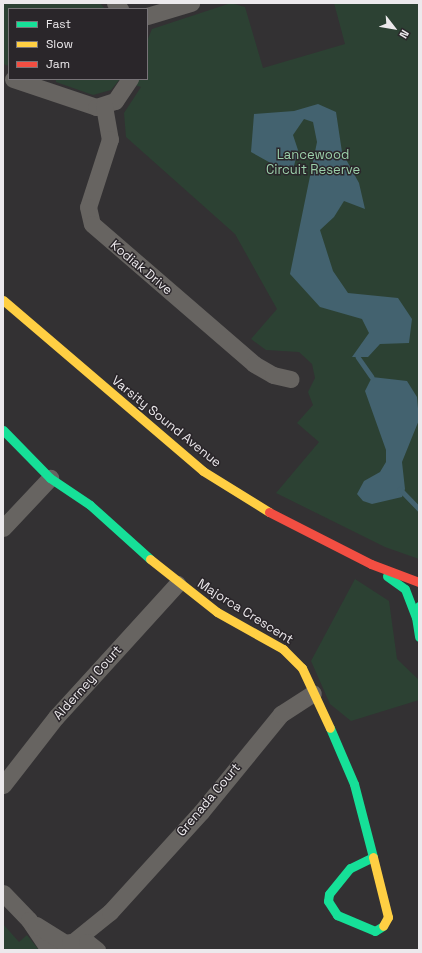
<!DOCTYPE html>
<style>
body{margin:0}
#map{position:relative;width:422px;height:953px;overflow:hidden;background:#333133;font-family:"Space Grotesk",sans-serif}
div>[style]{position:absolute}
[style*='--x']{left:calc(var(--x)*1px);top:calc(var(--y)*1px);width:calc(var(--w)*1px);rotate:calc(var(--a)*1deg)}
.green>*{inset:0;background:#2c4133}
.water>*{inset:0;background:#43626f}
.stream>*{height:4.5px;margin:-2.25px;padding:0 2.25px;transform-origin:2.25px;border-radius:2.25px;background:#43626f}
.street>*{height:17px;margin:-8.5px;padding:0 8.5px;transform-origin:8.5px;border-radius:8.5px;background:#676461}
.fast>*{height:9px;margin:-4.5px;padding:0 4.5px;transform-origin:4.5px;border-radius:4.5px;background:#16e098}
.slow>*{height:9px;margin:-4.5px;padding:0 4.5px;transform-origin:4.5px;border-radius:4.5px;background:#ffcf43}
.jam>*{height:9px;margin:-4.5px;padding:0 4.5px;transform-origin:4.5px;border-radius:4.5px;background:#f24e42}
span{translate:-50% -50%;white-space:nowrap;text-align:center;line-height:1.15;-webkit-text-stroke:3px #2a262a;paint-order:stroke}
.park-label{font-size:13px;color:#9bcfaa}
.street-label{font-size:13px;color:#ece9ec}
.frame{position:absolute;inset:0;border:4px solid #ece9ec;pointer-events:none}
.legend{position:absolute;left:8px;top:8px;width:140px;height:72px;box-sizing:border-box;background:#2a262a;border:1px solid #787478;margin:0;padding:5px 7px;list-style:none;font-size:12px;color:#ece9ec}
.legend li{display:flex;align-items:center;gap:8px;height:20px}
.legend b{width:20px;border:1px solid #787478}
.north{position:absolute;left:374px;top:8px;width:40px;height:40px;-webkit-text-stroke:3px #2a262a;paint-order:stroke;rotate:121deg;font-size:11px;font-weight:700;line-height:16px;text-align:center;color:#ece9ec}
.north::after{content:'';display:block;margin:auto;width:14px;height:18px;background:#ece9ec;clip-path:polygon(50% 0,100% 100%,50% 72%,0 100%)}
</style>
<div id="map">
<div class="green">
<i style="clip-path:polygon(3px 3px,100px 3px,105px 9px,9px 9px,9px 66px,3px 64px)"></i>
<i style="clip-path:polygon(231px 3px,245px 7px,263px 68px,345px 44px,334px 3px,419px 3px,419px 559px,385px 547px,276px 493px,319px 442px,297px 423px,313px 405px,308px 392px,315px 378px,312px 364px,299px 352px,266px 350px,251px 339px,277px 309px,235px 234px,126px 137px,124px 113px,141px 87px,135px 85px,136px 79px,147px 79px,147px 41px,152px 29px)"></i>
<i style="clip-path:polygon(56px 79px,120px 79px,111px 90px,93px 95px,56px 82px)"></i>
<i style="clip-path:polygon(355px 579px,389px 601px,397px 659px,419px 680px,419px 700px,351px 721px,330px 704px,311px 661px)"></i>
<i style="clip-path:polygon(3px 924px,19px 942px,27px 935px,39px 950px,3px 950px)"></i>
</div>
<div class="water">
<i style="clip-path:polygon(318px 104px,336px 112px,342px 152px,359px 183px,365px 209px,344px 201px,334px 217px,320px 230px,333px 271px,348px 293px,398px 298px,412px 319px,409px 343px,380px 344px,368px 357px,352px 357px,369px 333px,362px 319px,320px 307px,290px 274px,317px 142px,313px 122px,304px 119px,293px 135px,298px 150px,294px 166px,285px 171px,251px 152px,254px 114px,294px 111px)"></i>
<i style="clip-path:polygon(372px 377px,407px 381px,417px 397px,419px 420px,402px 462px,405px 489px,402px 497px,372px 504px,363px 501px,357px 494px,364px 481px,380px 472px,386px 462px,386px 450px,365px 391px)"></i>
</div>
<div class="stream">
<i style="--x:358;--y:357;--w:24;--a:55"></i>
<i style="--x:400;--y:489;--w:28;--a:46"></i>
</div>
<div class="street">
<i style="--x:115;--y:3;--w:8;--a:50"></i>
<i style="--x:147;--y:16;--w:46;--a:-16.5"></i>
<i style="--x:13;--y:79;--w:88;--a:18.6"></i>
<i style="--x:96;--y:107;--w:20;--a:-18"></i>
<i style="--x:115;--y:101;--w:27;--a:-56"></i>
<i style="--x:104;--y:106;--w:34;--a:80"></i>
<i style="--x:110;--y:139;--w:71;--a:107.9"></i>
<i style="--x:88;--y:207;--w:17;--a:77"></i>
<i style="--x:92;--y:224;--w:214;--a:40.8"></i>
<i style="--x:254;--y:364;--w:22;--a:30"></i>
<i style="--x:273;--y:375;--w:18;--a:13"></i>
<i style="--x:3;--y:528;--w:69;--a:-46.8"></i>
<i style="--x:3;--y:785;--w:86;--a:-52.1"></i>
<i style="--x:56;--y:717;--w:180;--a:-47.7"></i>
<i style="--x:3;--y:893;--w:37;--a:46"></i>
<i style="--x:29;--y:920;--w:36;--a:56"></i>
<i style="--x:36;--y:925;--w:36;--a:32"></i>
<i style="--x:74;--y:941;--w:46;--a:-38.9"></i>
<i style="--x:110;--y:912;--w:135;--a:-47.7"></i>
<i style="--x:201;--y:812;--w:127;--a:-50.8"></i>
<i style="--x:281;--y:714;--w:38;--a:-33"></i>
<i style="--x:70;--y:942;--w:17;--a:0"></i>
<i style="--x:87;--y:942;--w:13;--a:39"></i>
</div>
<div class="fast">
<i style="--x:3;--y:430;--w:67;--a:45.6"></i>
<i style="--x:50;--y:478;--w:48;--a:34"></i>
<i style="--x:90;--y:505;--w:81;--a:42"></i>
<i style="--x:387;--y:576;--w:22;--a:36"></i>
<i style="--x:405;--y:589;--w:30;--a:69"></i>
<i style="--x:419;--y:606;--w:11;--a:105"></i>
<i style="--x:416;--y:617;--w:20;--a:81"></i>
<i style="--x:330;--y:728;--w:61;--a:66.8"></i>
<i style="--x:354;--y:784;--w:75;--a:75.4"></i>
<i style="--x:373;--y:857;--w:25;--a:154"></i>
<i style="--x:350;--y:868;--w:33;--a:129"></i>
<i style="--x:329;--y:894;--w:7;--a:98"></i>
<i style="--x:328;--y:901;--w:17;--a:57"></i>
<i style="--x:337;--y:915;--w:41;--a:22.8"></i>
<i style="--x:375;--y:931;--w:9;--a:-32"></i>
</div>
<div class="slow">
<i style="--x:3;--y:300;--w:263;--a:40.5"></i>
<i style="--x:203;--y:471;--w:78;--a:31.8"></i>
<i style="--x:150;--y:559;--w:85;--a:38.3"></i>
<i style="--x:217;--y:612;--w:76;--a:29.3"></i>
<i style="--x:283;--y:649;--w:27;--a:45"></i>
<i style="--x:302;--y:668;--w:66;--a:65"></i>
<i style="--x:373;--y:857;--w:62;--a:76"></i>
<i style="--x:388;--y:917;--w:10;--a:119"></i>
</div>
<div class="jam">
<i style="--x:269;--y:512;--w:114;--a:27"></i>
<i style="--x:371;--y:564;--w:51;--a:20.6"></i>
</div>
<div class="park-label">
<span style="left:313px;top:163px">Lancewood<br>Circuit Reserve</span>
</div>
<div class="street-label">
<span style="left:141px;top:268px;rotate:40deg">Kodiak Drive</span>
<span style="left:166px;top:422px;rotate:39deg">Varsity Sound Avenue</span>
<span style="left:245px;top:612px;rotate:32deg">Majorca Crescent</span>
<span style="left:88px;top:683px;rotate:-48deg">Alderney Court</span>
<span style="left:209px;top:800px;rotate:-50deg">Grenada Court</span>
</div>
<div class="frame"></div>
<ul class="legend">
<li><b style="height:5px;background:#16e098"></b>Fast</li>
<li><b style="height:5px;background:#ffcf43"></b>Slow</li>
<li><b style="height:5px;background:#f24e42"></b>Jam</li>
</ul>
<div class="north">N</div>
</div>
